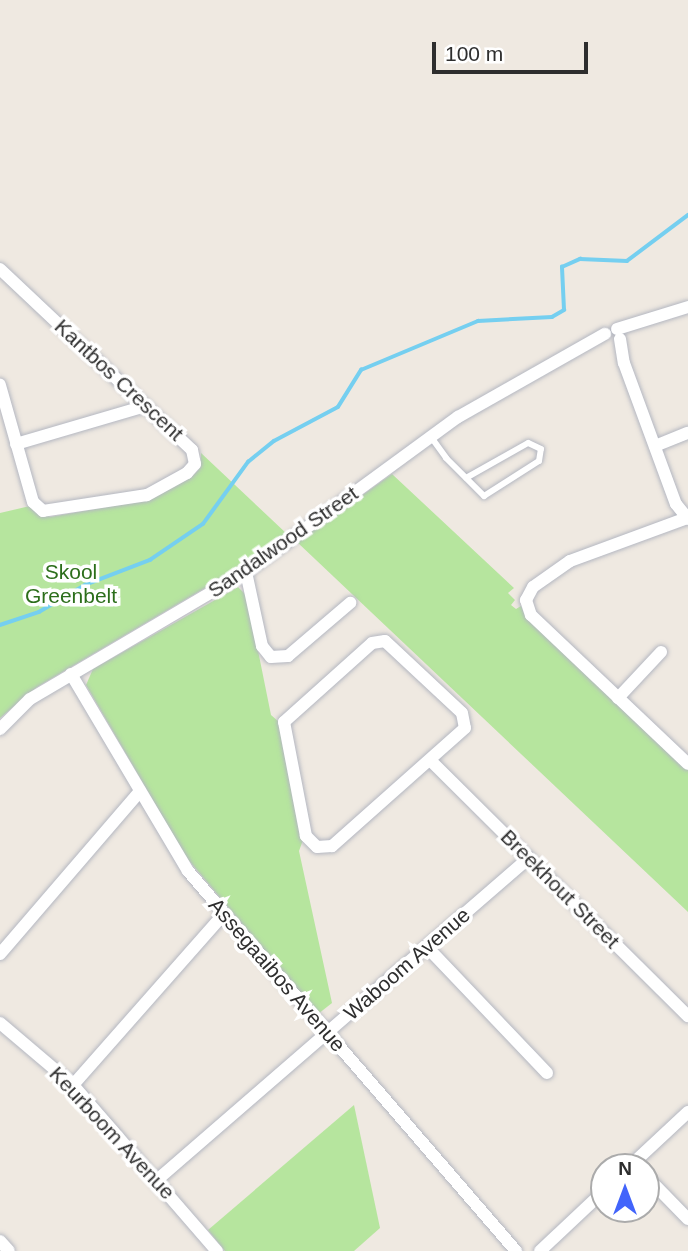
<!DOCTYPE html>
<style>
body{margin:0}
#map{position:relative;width:688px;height:1251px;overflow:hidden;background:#efe9e1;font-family:Helvetica,sans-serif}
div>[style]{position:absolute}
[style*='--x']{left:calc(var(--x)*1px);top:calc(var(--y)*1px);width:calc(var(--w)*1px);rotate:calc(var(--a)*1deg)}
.green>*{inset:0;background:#b6e59e}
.stream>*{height:3.5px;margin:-1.75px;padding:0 1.75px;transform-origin:1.75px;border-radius:1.75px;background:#75cff0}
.roads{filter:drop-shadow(0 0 2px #b4b7c1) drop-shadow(0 0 2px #b4b7c1)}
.service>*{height:6px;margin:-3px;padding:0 3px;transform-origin:3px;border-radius:3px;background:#fff}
.minor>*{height:12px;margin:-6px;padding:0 6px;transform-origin:6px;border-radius:6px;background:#fff}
span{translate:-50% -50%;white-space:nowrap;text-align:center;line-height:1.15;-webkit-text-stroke:7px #fff;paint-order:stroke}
.street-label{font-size:21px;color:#2e2e2e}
.park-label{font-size:21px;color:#2c6e1b}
.north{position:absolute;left:590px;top:1153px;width:70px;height:70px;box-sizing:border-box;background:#fff;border:2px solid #ababab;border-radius:50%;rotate:0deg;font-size:19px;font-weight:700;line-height:28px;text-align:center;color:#2e2e2e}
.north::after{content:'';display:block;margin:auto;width:24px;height:32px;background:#4264fb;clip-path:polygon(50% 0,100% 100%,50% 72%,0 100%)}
.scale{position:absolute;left:432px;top:42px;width:156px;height:32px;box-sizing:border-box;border:4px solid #2e2e2e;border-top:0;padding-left:9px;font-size:21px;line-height:24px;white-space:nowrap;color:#2e2e2e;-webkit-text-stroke:5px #fff;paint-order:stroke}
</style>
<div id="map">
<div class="green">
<i style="clip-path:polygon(201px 453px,287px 534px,232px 572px,37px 687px,0 718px,0 513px,30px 506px,50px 517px,140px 501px,191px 478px,201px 467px)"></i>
<i style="clip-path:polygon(392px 474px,514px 588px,508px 593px,515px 600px,511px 605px,516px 609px,521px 606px,526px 617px,688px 770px,688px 912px,297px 542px)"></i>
<i style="clip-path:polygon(238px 587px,247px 596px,271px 715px,279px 722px,303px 840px,299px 851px,332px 1003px,318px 1014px,186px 857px,86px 685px,93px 669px)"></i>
<i style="clip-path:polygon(354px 1105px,380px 1228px,354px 1251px,225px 1251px,208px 1230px)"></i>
</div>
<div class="stream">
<i style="--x:0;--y:625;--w:41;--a:-18.4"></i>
<i style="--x:39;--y:612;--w:53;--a:-30.4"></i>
<i style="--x:85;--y:585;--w:70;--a:-21"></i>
<i style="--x:150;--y:560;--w:64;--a:-34.2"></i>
<i style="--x:203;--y:524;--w:77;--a:-54"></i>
<i style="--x:248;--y:462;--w:33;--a:-39"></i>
<i style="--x:274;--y:441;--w:72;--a:-28"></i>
<i style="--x:338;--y:407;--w:44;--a:-58.1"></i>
<i style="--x:361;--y:370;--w:127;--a:-22.7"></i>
<i style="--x:478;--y:321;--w:74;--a:-3.1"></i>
<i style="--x:552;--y:317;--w:14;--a:-30"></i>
<i style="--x:564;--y:310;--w:43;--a:-92.7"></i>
<i style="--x:562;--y:267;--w:20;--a:-24"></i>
<i style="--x:580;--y:259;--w:47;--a:2.4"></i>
<i style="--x:627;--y:261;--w:76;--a:-37"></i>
</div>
<div class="roads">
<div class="service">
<i style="--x:431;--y:437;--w:26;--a:54"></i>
<i style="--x:446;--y:458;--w:54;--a:45"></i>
<i style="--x:484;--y:496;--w:65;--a:-32.5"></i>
<i style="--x:539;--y:461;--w:12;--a:-81"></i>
<i style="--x:541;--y:449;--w:14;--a:-155"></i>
<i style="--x:528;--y:443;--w:71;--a:150.6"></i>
</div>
<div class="minor">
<i style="--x:0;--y:269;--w:264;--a:43.3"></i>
<i style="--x:192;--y:450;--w:14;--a:78"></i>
<i style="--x:195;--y:464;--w:12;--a:132"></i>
<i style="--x:187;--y:473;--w:46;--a:151.2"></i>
<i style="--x:147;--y:495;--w:105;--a:171.3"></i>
<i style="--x:43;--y:511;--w:13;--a:-138"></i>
<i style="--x:33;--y:502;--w:122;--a:-105.8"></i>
<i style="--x:617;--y:329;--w:74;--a:-17.2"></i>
<i style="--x:620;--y:339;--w:24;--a:81"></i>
<i style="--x:624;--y:363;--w:150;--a:69.8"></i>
<i style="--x:676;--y:504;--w:19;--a:51"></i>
<i style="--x:16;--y:444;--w:135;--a:-16.3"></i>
<i style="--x:655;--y:446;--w:35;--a:-22"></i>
<i style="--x:687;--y:518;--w:125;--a:159.8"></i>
<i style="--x:570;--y:561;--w:45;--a:144.9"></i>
<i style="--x:533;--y:587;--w:15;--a:118"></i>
<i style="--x:526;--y:600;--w:16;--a:72"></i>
<i style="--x:531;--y:615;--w:216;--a:43.5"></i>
<i style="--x:246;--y:572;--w:76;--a:77.8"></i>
<i style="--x:262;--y:646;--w:14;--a:51"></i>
<i style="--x:271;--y:657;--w:17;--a:-3"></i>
<i style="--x:288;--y:656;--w:82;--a:-40.5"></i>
<i style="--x:385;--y:641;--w:105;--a:43.1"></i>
<i style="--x:462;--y:713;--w:15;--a:79"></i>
<i style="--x:465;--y:728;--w:178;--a:138.4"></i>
<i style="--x:332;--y:846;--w:15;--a:176"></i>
<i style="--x:317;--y:847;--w:16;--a:-135"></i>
<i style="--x:306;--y:836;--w:116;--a:-100.9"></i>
<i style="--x:284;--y:722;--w:118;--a:-41.9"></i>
<i style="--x:372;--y:643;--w:13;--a:-9"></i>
<i style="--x:71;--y:674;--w:229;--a:59.3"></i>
<i style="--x:188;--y:871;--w:502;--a:49.2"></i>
<i style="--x:618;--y:698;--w:63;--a:-46.9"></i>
<i style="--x:0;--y:729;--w:42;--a:-45"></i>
<i style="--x:30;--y:699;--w:251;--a:-30.5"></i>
<i style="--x:246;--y:572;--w:263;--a:-36.2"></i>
<i style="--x:458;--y:417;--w:169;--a:-29.5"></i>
<i style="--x:432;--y:762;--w:361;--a:44.8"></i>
<i style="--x:427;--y:947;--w:174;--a:46.4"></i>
<i style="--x:0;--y:954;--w:215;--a:-49.3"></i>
<i style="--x:0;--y:1023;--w:96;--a:40.3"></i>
<i style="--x:73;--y:1085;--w:220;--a:49.1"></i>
<i style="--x:73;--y:1085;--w:228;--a:-48.6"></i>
<i style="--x:629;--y:1167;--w:81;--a:-43"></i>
<i style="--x:646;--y:1176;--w:60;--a:45.7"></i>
<i style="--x:157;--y:1180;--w:492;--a:-40.9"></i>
<i style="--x:0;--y:1241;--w:13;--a:48"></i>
<i style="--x:540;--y:1251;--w:88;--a:-43.2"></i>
</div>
</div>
<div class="street-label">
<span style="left:119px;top:380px;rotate:43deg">Kantbos Crescent</span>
<span style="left:283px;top:542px;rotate:-35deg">Sandalwood Street</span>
<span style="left:560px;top:889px;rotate:45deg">Breekhout Street</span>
<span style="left:407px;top:964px;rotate:-41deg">Waboom Avenue</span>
<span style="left:277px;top:975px;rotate:49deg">Assegaaibos Avenue</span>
<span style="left:112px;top:1133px;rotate:47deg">Keurboom Avenue</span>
</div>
<div class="park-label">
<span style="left:71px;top:584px">Skool<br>Greenbelt</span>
</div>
<div class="north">N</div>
<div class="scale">100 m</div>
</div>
